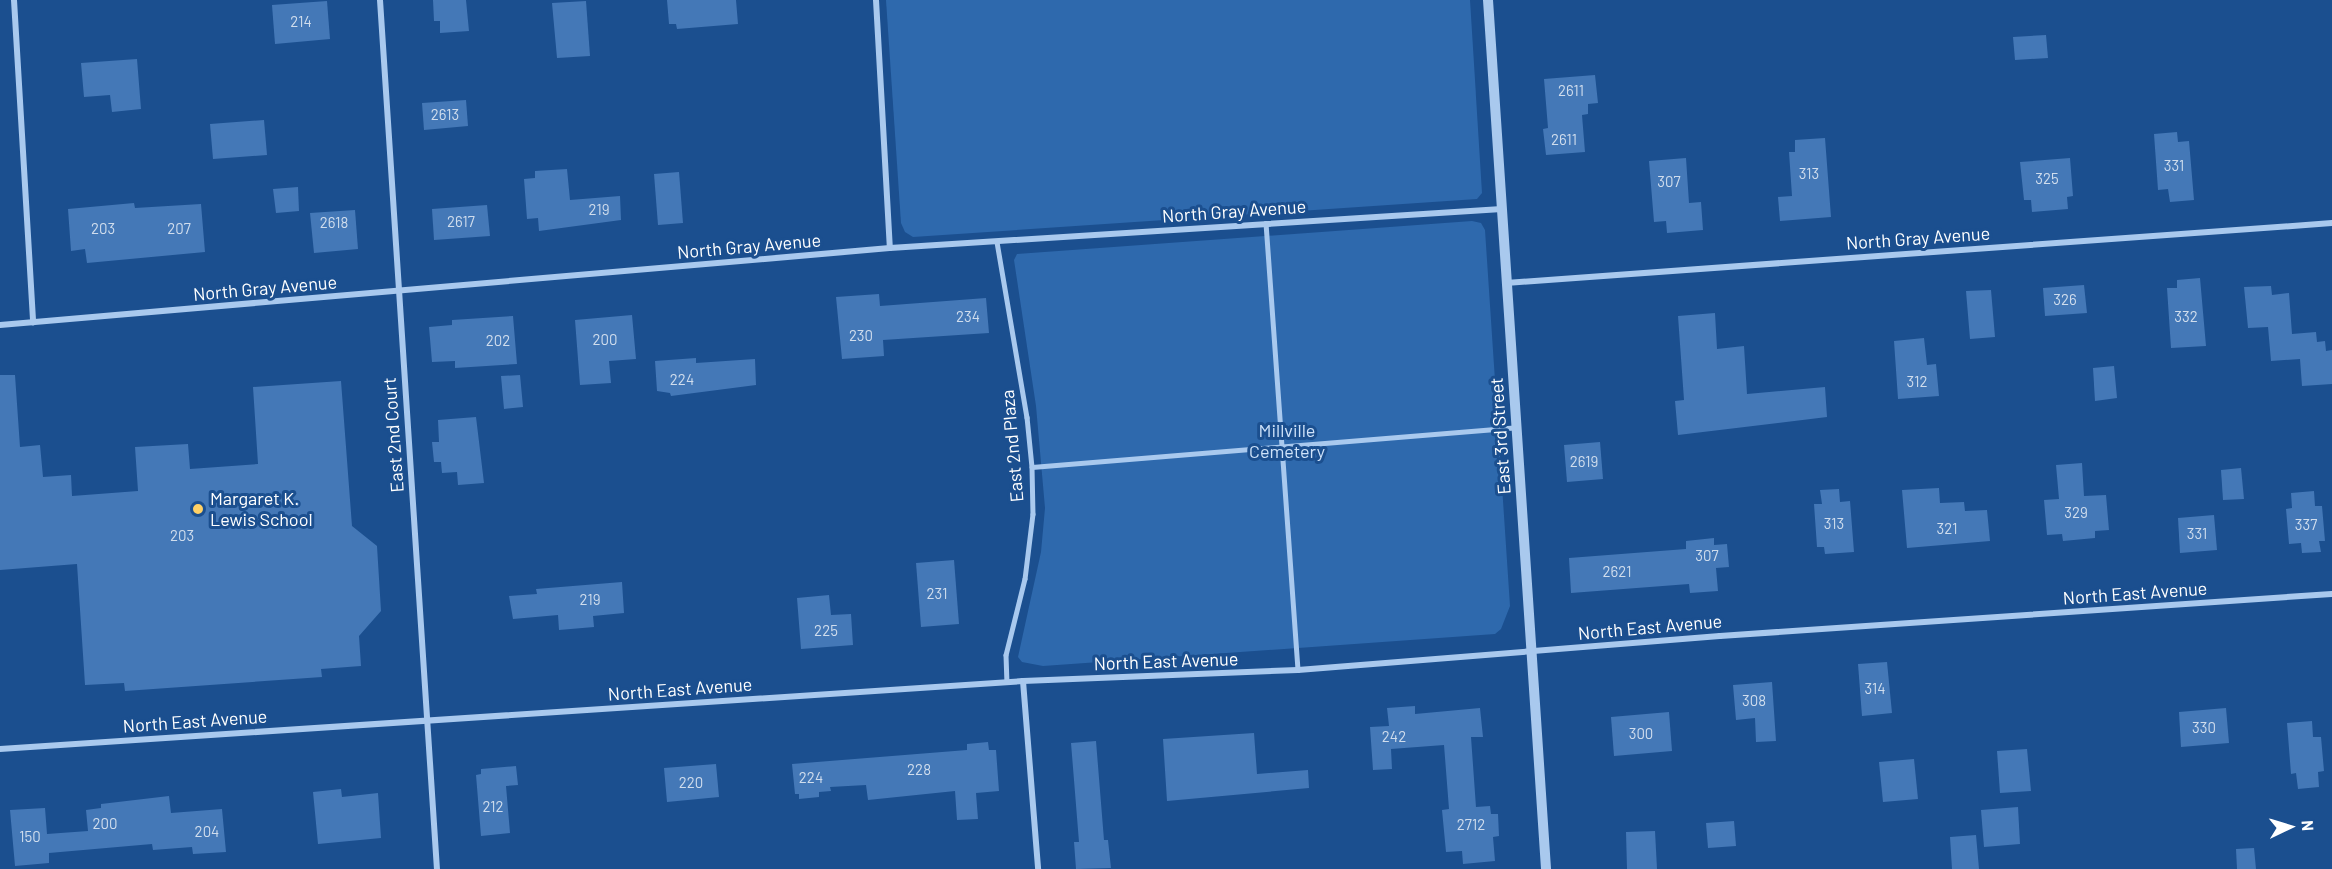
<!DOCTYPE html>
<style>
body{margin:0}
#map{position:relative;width:2332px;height:869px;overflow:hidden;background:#1b4f8f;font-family:Barlow,sans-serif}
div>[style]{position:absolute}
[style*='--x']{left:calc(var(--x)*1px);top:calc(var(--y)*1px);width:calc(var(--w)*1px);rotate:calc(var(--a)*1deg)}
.green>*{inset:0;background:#2e69ad}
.building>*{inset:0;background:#4478b7}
.service>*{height:4.5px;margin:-2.25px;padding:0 2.25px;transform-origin:2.25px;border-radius:2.25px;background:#a9c9ee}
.minor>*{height:6px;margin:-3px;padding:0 3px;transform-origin:3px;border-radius:3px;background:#a9c9ee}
.tertiary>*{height:10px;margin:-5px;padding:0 5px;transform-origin:5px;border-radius:5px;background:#a9c9ee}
.dots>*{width:16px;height:16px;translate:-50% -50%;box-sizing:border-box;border:3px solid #1b4f8f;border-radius:50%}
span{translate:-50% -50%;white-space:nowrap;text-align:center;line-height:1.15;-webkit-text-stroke:6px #1b4f8f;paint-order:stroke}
.number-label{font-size:15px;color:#d0dded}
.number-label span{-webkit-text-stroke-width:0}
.street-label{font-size:18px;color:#fff}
.park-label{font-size:18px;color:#cfe3fa}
.poi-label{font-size:18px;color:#fff}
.left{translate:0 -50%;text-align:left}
.north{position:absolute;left:2260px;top:797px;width:60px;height:60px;-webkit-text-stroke:4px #1b4f8f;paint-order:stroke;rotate:86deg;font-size:16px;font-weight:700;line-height:24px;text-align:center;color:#fff}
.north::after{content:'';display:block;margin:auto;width:21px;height:27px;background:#fff;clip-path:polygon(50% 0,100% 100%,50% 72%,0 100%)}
</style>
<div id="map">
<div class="green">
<i style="clip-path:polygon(886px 0,1470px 0,1482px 193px,1477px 199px,913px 237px,905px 232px,901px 223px)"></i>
<i style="clip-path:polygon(1472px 221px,1481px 223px,1485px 230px,1510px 606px,1501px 629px,1495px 634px,1043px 666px,1022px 662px,1018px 657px,1041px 552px,1045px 508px,1036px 406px,1014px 260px,1017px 254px)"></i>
</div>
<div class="building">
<i style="clip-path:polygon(433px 0,466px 0,469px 31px,440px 33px,440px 21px,434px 21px)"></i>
<i style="clip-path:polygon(667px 0,736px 0,738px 24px,677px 29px,676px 24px,669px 24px)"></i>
<i style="clip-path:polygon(327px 1px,330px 39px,275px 44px,272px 5px)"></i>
<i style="clip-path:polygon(586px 1px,590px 56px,557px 58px,552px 3px)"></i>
<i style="clip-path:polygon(2046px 35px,2048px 58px,2015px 60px,2013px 37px)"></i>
<i style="clip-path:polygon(137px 59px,141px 109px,112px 112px,110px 95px,84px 97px,81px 63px)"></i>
<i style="clip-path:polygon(1595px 75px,1598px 103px,1588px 104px,1588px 114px,1582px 115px,1585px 152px,1546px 155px,1543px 129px,1548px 128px,1544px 79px)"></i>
<i style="clip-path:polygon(466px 100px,468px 126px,424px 130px,422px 103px)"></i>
<i style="clip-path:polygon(264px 120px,267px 155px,213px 159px,210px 124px)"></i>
<i style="clip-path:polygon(2177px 132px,2178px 142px,2189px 141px,2194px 200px,2170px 202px,2168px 189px,2158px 190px,2154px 134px)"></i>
<i style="clip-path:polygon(1825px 138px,1831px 217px,1780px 221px,1778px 197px,1792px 196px,1789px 152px,1795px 152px,1795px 140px)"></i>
<i style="clip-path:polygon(1686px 158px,1689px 203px,1701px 202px,1703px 230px,1667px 233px,1666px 221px,1654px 222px,1649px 161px)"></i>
<i style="clip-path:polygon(2070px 158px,2073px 196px,2067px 197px,2068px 209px,2032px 212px,2031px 200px,2024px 200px,2020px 162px)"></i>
<i style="clip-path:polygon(567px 169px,570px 200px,620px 196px,621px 220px,539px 231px,538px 218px,527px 219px,524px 179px,535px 178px,535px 171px)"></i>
<i style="clip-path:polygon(679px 172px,683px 223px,658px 225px,654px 174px)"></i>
<i style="clip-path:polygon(298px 187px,299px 211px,276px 213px,273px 189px)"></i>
<i style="clip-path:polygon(134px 203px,135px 208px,201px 204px,205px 252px,87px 263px,85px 249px,71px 251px,68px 209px)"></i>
<i style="clip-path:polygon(487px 205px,490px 236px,434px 240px,432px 209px)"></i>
<i style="clip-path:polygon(355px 210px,358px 249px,314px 253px,310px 213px)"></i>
<i style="clip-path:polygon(2200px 278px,2206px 346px,2171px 348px,2167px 288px,2177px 288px,2177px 280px)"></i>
<i style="clip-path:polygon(2084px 285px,2087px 313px,2045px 316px,2043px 288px)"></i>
<i style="clip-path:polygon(2271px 286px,2272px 295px,2289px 293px,2292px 334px,2316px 332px,2317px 342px,2325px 341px,2326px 351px,2332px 350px,2332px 384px,2302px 386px,2300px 359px,2271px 361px,2268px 327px,2248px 328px,2244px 287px)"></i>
<i style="clip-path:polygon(1991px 290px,1995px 337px,1970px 339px,1966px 291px)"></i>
<i style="clip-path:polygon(879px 294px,880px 306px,986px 298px,989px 333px,883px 340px,884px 356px,842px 359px,836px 297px)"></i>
<i style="clip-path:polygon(1715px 313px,1717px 349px,1744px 346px,1747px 394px,1825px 387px,1827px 417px,1678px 435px,1675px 401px,1684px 400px,1678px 316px)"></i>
<i style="clip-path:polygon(632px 315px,636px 359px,609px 361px,611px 383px,580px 385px,575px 320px)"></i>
<i style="clip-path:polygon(513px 316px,517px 364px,455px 368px,455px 361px,432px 362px,429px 327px,452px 325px,452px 320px)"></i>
<i style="clip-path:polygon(1924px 338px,1927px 365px,1936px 364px,1939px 396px,1898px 399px,1894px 341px)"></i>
<i style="clip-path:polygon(696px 358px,696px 363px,755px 359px,756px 385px,671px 396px,670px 393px,657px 391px,655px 361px)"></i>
<i style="clip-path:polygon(2114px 366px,2117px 398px,2095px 401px,2093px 368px)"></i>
<i style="clip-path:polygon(0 375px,15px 375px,20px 447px,40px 445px,43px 477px,71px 475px,72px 496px,138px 491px,135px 447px,188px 444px,190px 469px,258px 464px,253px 387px,341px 381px,352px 526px,377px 546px,381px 611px,359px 636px,361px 666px,321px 669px,322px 677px,125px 691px,124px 683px,85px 685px,77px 564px,0 570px)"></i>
<i style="clip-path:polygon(520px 375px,523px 407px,504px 409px,501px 376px)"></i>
<i style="clip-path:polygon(476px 417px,484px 483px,458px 485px,457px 472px,442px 473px,441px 462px,434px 462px,432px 442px,439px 442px,438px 420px)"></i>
<i style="clip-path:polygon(1600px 442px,1603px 479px,1567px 482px,1564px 445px)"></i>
<i style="clip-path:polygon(2082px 463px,2084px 496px,2106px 495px,2109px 530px,2095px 531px,2095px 538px,2063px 541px,2062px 534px,2047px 535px,2044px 500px,2059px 499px,2056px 465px)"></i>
<i style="clip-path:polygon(2241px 468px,2244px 499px,2223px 500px,2221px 470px)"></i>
<i style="clip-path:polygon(1939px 488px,1940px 503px,1964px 502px,1965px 511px,1987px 510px,1990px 541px,1907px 548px,1902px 490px)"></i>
<i style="clip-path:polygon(1839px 489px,1840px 502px,1850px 501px,1854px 552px,1825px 554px,1824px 547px,1817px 547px,1814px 504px,1822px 504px,1820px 490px)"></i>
<i style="clip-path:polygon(2314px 491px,2315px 506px,2322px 506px,2325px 541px,2319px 541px,2321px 552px,2302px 553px,2301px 543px,2289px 544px,2286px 509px,2292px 508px,2291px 493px)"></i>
<i style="clip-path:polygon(2214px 515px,2217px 550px,2180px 553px,2178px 518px)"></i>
<i style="clip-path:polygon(1714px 538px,1714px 545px,1727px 544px,1729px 567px,1716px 568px,1718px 591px,1690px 593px,1689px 584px,1571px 593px,1569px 558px,1686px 549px,1686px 541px)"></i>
<i style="clip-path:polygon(954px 560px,959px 624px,921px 627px,916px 563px)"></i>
<i style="clip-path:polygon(622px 582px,624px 613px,593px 616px,594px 627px,559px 630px,558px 615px,513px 619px,509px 596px,537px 594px,536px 589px)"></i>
<i style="clip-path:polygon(829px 595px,831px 615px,851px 614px,853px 645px,801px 649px,797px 598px)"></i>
<i style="clip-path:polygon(1887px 662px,1892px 713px,1862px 716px,1858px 664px)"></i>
<i style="clip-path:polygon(1772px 682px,1776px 741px,1756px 742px,1755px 718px,1736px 720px,1733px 685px)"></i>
<i style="clip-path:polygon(1415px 706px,1415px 714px,1480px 708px,1483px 737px,1471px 737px,1476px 807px,1490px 806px,1491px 814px,1498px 814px,1499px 836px,1493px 837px,1495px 861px,1463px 864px,1462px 851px,1446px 852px,1442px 810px,1449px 809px,1444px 745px,1391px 749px,1392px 769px,1373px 770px,1370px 727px,1389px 726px,1387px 708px)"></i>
<i style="clip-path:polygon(2226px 708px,2229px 743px,2181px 747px,2179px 712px)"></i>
<i style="clip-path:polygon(1669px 712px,1672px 751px,1614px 756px,1611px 717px)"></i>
<i style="clip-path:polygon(2312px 721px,2313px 737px,2321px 737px,2324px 771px,2318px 772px,2319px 787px,2298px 789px,2296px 773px,2291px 774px,2287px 723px)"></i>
<i style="clip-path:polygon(1254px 733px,1257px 774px,1308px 770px,1309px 788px,1167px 801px,1163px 739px)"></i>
<i style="clip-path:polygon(1096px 741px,1104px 840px,1108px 840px,1111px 868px,1076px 869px,1074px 842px,1079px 842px,1071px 743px)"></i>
<i style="clip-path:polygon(988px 742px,989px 750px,996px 750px,999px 791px,976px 793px,978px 819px,957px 820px,955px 791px,868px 800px,866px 785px,830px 787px,831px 791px,819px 792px,819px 797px,799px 799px,799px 794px,795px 794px,792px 764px,967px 750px,967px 744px)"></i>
<i style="clip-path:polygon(2027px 749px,2031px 791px,2000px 793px,1997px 751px)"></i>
<i style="clip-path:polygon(1914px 759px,1918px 799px,1883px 802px,1879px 762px)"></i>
<i style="clip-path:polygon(716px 764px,719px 797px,667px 802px,664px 768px)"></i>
<i style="clip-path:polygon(516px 766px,518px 785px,506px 786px,510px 833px,481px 836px,476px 775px,481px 774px,481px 769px)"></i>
<i style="clip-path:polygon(341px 789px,342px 797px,378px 793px,381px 838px,318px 844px,313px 792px)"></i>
<i style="clip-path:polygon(169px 796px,171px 813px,222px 809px,226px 852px,193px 854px,192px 847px,153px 850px,152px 844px,49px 853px,49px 863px,15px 866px,10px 810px,45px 808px,47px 834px,88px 831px,86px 810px,101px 808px,101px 804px)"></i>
<i style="clip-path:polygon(2018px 807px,2020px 844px,1984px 847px,1981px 810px)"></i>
<i style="clip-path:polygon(1734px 821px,1736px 846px,1708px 848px,1706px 823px)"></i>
<i style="clip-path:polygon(1655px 831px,1657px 869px,1627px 869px,1626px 832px)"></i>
<i style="clip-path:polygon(1976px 835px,1979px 869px,1952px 869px,1950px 837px)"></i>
<i style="clip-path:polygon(2254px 848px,2256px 869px,2237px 869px,2236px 849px)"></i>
</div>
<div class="service">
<i style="--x:1266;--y:223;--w:448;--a:85.9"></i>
<i style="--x:997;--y:242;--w:178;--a:80.3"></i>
<i style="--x:1027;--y:417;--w:50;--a:84.3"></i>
<i style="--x:1032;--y:467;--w:47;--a:88.8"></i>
<i style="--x:1033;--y:514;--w:65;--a:97"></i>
<i style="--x:1025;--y:579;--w:78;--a:104"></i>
<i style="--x:1006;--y:655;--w:27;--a:88"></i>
<i style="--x:1032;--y:467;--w:486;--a:-4.7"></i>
</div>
<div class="minor">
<i style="--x:14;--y:0;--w:323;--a:86.6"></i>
<i style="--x:380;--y:0;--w:871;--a:86.25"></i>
<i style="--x:876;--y:0;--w:248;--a:86.8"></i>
<i style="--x:1506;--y:283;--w:828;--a:-4.15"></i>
<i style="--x:0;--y:325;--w:893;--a:-4.94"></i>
<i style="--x:890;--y:248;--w:613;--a:-3.65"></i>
<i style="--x:1023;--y:681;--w:189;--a:85.4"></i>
<i style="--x:0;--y:749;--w:1025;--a:-3.8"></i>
<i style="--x:1023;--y:681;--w:275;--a:-2.3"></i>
<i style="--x:1298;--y:670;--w:423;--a:-4.6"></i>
<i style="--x:1720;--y:636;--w:613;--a:-3.93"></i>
</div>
<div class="tertiary">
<i style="--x:1488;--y:0;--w:871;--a:86.18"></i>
</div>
<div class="dots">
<i style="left:198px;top:509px;background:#ffd166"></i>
</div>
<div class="number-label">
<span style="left:301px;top:22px">214</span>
<span style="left:1571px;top:91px">2611</span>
<span style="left:445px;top:115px">2613</span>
<span style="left:1564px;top:140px">2611</span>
<span style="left:2174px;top:166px">331</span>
<span style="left:1809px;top:174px">313</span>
<span style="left:2047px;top:179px">325</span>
<span style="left:1669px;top:182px">307</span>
<span style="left:599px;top:210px">219</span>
<span style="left:461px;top:222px">2617</span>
<span style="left:334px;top:223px">2618</span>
<span style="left:103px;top:229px">203</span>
<span style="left:179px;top:229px">207</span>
<span style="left:2065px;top:300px">326</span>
<span style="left:968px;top:317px">234</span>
<span style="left:2186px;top:317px">332</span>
<span style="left:861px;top:336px">230</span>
<span style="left:605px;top:340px">200</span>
<span style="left:498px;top:341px">202</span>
<span style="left:682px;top:380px">224</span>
<span style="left:1917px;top:382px">312</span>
<span style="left:1584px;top:462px">2619</span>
<span style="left:2076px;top:513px">329</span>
<span style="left:1834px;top:524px">313</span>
<span style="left:2306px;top:525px">337</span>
<span style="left:1947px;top:529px">321</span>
<span style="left:2197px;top:534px">331</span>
<span style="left:182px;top:536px">203</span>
<span style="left:1707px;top:556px">307</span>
<span style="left:1617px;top:572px">2621</span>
<span style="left:937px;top:594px">231</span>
<span style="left:590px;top:600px">219</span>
<span style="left:826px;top:631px">225</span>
<span style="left:1875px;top:689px">314</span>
<span style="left:1754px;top:701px">308</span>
<span style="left:2204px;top:728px">330</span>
<span style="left:1641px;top:734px">300</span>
<span style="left:1394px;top:737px">242</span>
<span style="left:919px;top:770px">228</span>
<span style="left:811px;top:778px">224</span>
<span style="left:691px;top:783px">220</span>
<span style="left:493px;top:807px">212</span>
<span style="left:105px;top:824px">200</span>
<span style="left:1471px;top:825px">2712</span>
<span style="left:207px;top:832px">204</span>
<span style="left:30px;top:837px">150</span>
</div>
<div class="street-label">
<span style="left:1234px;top:211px;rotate:-4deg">North Gray Avenue</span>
<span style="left:1918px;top:238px;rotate:-4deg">North Gray Avenue</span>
<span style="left:749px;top:246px;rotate:-5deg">North Gray Avenue</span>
<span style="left:265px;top:288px;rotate:-5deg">North Gray Avenue</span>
<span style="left:393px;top:435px;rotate:-94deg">East 2nd Court</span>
<span style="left:1500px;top:436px;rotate:-94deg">East 3rd Street</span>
<span style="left:1012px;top:446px;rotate:-95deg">East 2nd Plaza</span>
<span style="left:2135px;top:593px;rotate:-4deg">North East Avenue</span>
<span style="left:1650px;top:627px;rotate:-5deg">North East Avenue</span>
<span style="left:1166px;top:661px;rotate:-2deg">North East Avenue</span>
<span style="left:680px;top:689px;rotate:-4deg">North East Avenue</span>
<span style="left:195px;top:721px;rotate:-4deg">North East Avenue</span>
</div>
<div class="park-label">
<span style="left:1287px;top:441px">Millville<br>Cemetery</span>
</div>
<div class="poi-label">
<span class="left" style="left:210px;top:509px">Margaret K.<br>Lewis School</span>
</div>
<div class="north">N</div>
</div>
